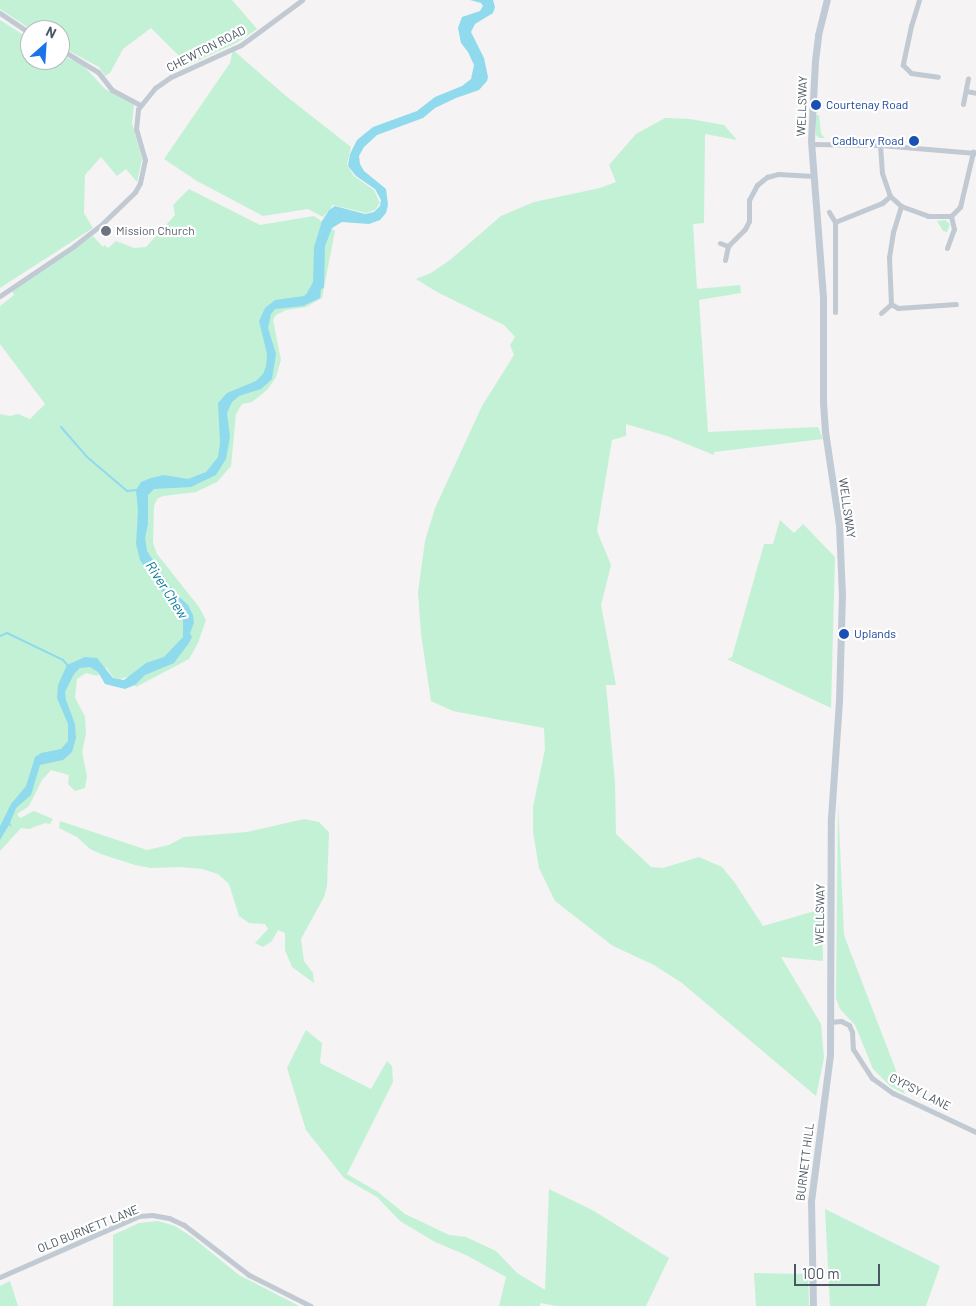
<!DOCTYPE html>
<style>
body{margin:0}
#map{position:relative;width:976px;height:1306px;overflow:hidden;background:#f5f3f3;font-family:Barlow,sans-serif}
div>[style]{position:absolute}
[style*='--x']{left:calc(var(--x)*1px);top:calc(var(--y)*1px);width:calc(var(--w)*1px);rotate:calc(var(--a)*1deg)}
.green>*{inset:0;background:#c3f1d5}
.water>*{inset:0;background:#90daee}
.stream>*{height:2px;margin:-1px;padding:0 1px;transform-origin:1px;border-radius:1px;background:#90daee}
.street>*{height:5px;margin:-2.5px;padding:0 2.5px;transform-origin:2.5px;border-radius:2.5px;background:#c1cad2}
.secondary>*{height:7px;margin:-3.5px;padding:0 3.5px;transform-origin:3.5px;border-radius:3.5px;background:#c1cbd6}
.dots>*{width:14px;height:14px;translate:-50% -50%;box-sizing:border-box;border:2px solid #fff;border-radius:50%}
span{translate:-50% -50%;white-space:nowrap;text-align:center;line-height:1.15;-webkit-text-stroke:4.5px #fff;paint-order:stroke}
.street-label{font-size:12px;color:#4a5661}
.transit-label{font-size:12px;color:#164399}
.left{translate:0 -50%;text-align:left}
.right{translate:-100% -50%;text-align:right}
.worship-label{font-size:12px;color:#5b616d}
.water-label{font-size:14px;color:#0c7c9b;font-style:italic}
.north{position:absolute;left:20px;top:20px;width:50px;height:50px;box-sizing:border-box;background:#fff;border:1px solid #b7bbc0;border-radius:50%;rotate:26deg;font-size:14px;font-weight:700;line-height:20px;text-align:center;color:#4a5661}
.north::after{content:'';display:block;margin:auto;width:18px;height:22px;background:#1a73e8;clip-path:polygon(50% 0,100% 100%,50% 72%,0 100%)}
.scale{position:absolute;left:794px;top:1264px;width:86px;height:22px;box-sizing:border-box;border:2px solid #4a5661;border-top:0;padding-left:6px;font-size:15px;line-height:18px;white-space:nowrap;color:#4a5661;-webkit-text-stroke:4px #fff;paint-order:stroke}
</style>
<div id="map">
<div class="green">
<i style="clip-path:polygon(0 0,232px 0,257px 29px,236px 43px,188px 65px,151px 28px,123px 49px,110px 73px,105px 76px,99px 67px,60px 46px,60px 30px,32px 30px,0 9px)"></i>
<i style="clip-path:polygon(0 20px,30px 39px,30px 60px,60px 60px,60px 55px,82px 64px,105px 89px,134px 104px,132px 123px,142px 159px,137px 182px,126px 169px,117px 176px,101px 157px,85px 175px,84px 213px,93px 228px,0 288px)"></i>
<i style="clip-path:polygon(233px 50px,286px 96px,351px 147px,347px 165px,354px 176px,374px 190px,380px 203px,375px 210px,366px 213px,333px 205px,323px 217px,308px 209px,263px 216px,197px 181px,164px 159px,230px 63px)"></i>
<i style="clip-path:polygon(816px 115px,819px 115px,821px 134px,825px 138px,819px 138px,816px 135px)"></i>
<i style="clip-path:polygon(665px 118px,690px 119px,724px 125px,737px 140px,705px 134px,704px 223px,693px 224px,697px 289px,740px 285px,741px 293px,699px 300px,708px 432px,818px 427px,823px 439px,714px 452px,714px 455px,667px 436px,626px 424px,626px 436px,612px 440px,597px 531px,611px 565px,601px 605px,616px 685px,606px 685px,615px 783px,616px 834px,651px 867px,663px 868px,699px 857px,722px 867px,735px 883px,763px 926px,822px 909px,823px 961px,781px 957px,821px 1024px,824px 1058px,816px 1096px,682px 983px,654px 965px,613px 946px,555px 901px,539px 868px,533px 832px,533px 807px,545px 749px,544px 728px,453px 711px,431px 701px,421px 634px,418px 592px,425px 541px,435px 508px,482px 406px,514px 355px,510px 345px,515px 337px,504px 325px,437px 292px,416px 279px,431px 273px,450px 260px,501px 216px,534px 202px,600px 188px,616px 182px,609px 165px,636px 134px)"></i>
<i style="clip-path:polygon(189px 189px,260px 225px,314px 216px,335px 231px,322px 298px,306px 307px,286px 310px,276px 315px,273px 320px,281px 360px,276px 377px,268px 389px,252px 402px,242px 404px,236px 414px,231px 466px,217px 482px,196px 492px,163px 496px,157px 499px,154px 506px,153px 543px,157px 554px,199px 607px,206px 620px,198px 643px,189px 659px,136px 687px,130px 676px,120px 679px,114px 678px,106px 667px,97px 676px,86px 673px,77px 679px,75px 697px,85px 717px,86px 734px,82px 752px,87px 776px,85px 788px,75px 791px,68px 784px,69px 775px,51px 770px,42px 780px,29px 806px,17px 814px,20px 818px,34px 811px,53px 819px,50px 824px,45px 823px,29px 829px,21px 828px,0 851px,0 414px,10px 416px,18px 414px,30px 419px,45px 404px,0 344px,0 306px,14px 295px,12px 291px,93px 236px,103px 247px,105px 245px,108px 248px,116px 241px,134px 248px,146px 247px,175px 215px,173px 205px)"></i>
<i style="clip-path:polygon(945px 220px,950px 224px,947px 232px,943px 231px,937px 221px)"></i>
<i style="clip-path:polygon(780px 520px,794px 533px,803px 524px,835px 557px,831px 708px,727px 659px,732px 657px,764px 544px,773px 544px)"></i>
<i style="clip-path:polygon(838px 802px,844px 935px,905px 1094px,890px 1086px,873px 1069px,855px 1025px,840px 1009px,836px 998px)"></i>
<i style="clip-path:polygon(304px 819px,319px 822px,329px 832px,327px 886px,324px 897px,301px 939px,304px 961px,313px 973px,314px 983px,292px 967px,285px 950px,285px 933px,278px 930px,272px 941px,263px 947px,255px 943px,268px 929px,265px 924px,249px 923px,239px 916px,229px 884px,218px 874px,202px 869px,180px 867px,151px 868px,135px 865px,101px 854px,90px 849px,77px 837px,59px 828px,60px 821px,147px 850px,169px 845px,184px 837px,247px 832px)"></i>
<i style="clip-path:polygon(306px 1030px,322px 1043px,320px 1063px,371px 1089px,387px 1061px,392px 1066px,393px 1082px,347px 1174px,378px 1192px,405px 1214px,449px 1235px,466px 1237px,496px 1251px,517px 1273px,545px 1290px,549px 1189px,594px 1211px,669px 1258px,646px 1306px,557px 1306px,540px 1303px,540px 1306px,499px 1306px,506px 1277px,466px 1255px,435px 1242px,400px 1221px,377px 1197px,344px 1178px,306px 1130px,287px 1068px)"></i>
<i style="clip-path:polygon(825px 1209px,940px 1266px,926px 1306px,830px 1306px)"></i>
<i style="clip-path:polygon(158px 1221px,175px 1226px,192px 1237px,239px 1275px,299px 1306px,113px 1306px,113px 1235px,139px 1223px)"></i>
<i style="clip-path:polygon(754px 1273px,808px 1274px,809px 1306px,756px 1306px)"></i>
<i style="clip-path:polygon(10px 1281px,18px 1306px,0 1306px,0 1286px)"></i>
</div>
<div class="water">
<i style="clip-path:polygon(470px 0,493px 0,495px 7px,493px 13px,475px 24px,471px 32px,484px 58px,488px 77px,487px 81px,479px 90px,456px 98px,435px 108px,423px 118px,377px 135px,364px 147px,359px 156px,360px 164px,364px 171px,386px 189px,388px 205px,386px 213px,380px 220px,369px 224px,342px 222px,332px 228px,325px 246px,324px 288px,321px 289px,320px 298px,303px 306px,275px 309px,271px 314px,268px 328px,276px 354px,272px 379px,261px 389px,239px 396px,232px 402px,227px 413px,230px 437px,226px 459px,216px 475px,191px 487px,154px 489px,148px 495px,148px 524px,145px 538px,147px 551px,173px 591px,188px 605px,193px 615px,194px 623px,190px 633px,192px 637px,189px 643px,174px 663px,145px 675px,135px 685px,125px 689px,105px 684px,98px 672px,90px 667px,80px 668px,74px 674px,65px 692px,66px 700px,75px 724px,76px 738px,72px 752px,63px 760px,40px 765px,31px 795px,16px 808px,10px 823px,12px 827px,9px 825px,0 840px,0 826px,11px 804px,26px 786px,35px 757px,41px 753px,61px 749px,68px 741px,68px 724px,57px 698px,58px 685px,67px 665px,85px 657px,97px 658px,113px 678px,124px 680px,146px 663px,164px 657px,183px 637px,183px 621px,140px 560px,136px 544px,138px 511px,136px 490px,141px 482px,151px 478px,164px 475px,188px 479px,206px 472px,218px 457px,220px 443px,218px 403px,227px 393px,256px 381px,263px 374px,266px 366px,267px 354px,259px 321px,265px 308px,275px 300px,304px 296px,307px 293px,313px 282px,314px 247px,322px 221px,329px 210px,335px 206px,365px 214px,374px 212px,380px 206px,381px 200px,375px 189px,356px 176px,348px 166px,350px 154px,357px 140px,373px 127px,417px 111px,435px 97px,462px 86px,471px 79px,474px 65px,468px 52px,461px 43px,458px 28px,462px 17px,480px 11px,483px 6px,481px 3px)"></i>
</div>
<div class="stream">
<i style="--x:61;--y:427;--w:38;--a:49"></i>
<i style="--x:86;--y:456;--w:54;--a:40.5"></i>
<i style="--x:127;--y:491;--w:10;--a:-6"></i>
<i style="--x:0;--y:636;--w:8;--a:-23"></i>
<i style="--x:7;--y:633;--w:62;--a:25.7"></i>
<i style="--x:63;--y:660;--w:8;--a:50"></i>
</div>
<div class="street">
<i style="--x:919;--y:0;--w:27;--a:107"></i>
<i style="--x:911;--y:26;--w:40;--a:102"></i>
<i style="--x:903;--y:65;--w:11;--a:45"></i>
<i style="--x:911;--y:73;--w:27;--a:8"></i>
<i style="--x:0;--y:13;--w:36;--a:34"></i>
<i style="--x:60;--y:49;--w:44;--a:31.2"></i>
<i style="--x:98;--y:72;--w:23;--a:52"></i>
<i style="--x:112;--y:90;--w:32;--a:28"></i>
<i style="--x:966;--y:91;--w:10;--a:11"></i>
<i style="--x:963;--y:104;--w:26;--a:-79"></i>
<i style="--x:812;--y:144;--w:68;--a:0.8"></i>
<i style="--x:880;--y:145;--w:96;--a:4.8"></i>
<i style="--x:880;--y:145;--w:28;--a:86"></i>
<i style="--x:882;--y:173;--w:24;--a:71"></i>
<i style="--x:890;--y:196;--w:15;--a:42"></i>
<i style="--x:901;--y:206;--w:29;--a:20"></i>
<i style="--x:928;--y:216;--w:23;--a:0"></i>
<i style="--x:951;--y:216;--w:13;--a:-45"></i>
<i style="--x:960;--y:207;--w:57;--a:-76.7"></i>
<i style="--x:901;--y:206;--w:27;--a:107"></i>
<i style="--x:893;--y:232;--w:25;--a:99"></i>
<i style="--x:889;--y:257;--w:47;--a:87.6"></i>
<i style="--x:891;--y:304;--w:8;--a:30"></i>
<i style="--x:898;--y:308;--w:58;--a:-3.9"></i>
<i style="--x:829;--y:212;--w:12;--a:59"></i>
<i style="--x:720;--y:243;--w:9;--a:21"></i>
<i style="--x:947;--y:248;--w:20;--a:-70"></i>
<i style="--x:954;--y:229;--w:13;--a:-103"></i>
<i style="--x:725;--y:260;--w:14;--a:-78"></i>
<i style="--x:728;--y:246;--w:24;--a:-45"></i>
<i style="--x:745;--y:229;--w:9;--a:-63"></i>
<i style="--x:749;--y:221;--w:21;--a:-90"></i>
<i style="--x:749;--y:200;--w:17;--a:-62"></i>
<i style="--x:757;--y:185;--w:13;--a:-39"></i>
<i style="--x:767;--y:177;--w:11;--a:-15"></i>
<i style="--x:778;--y:174;--w:36;--a:3"></i>
<i style="--x:0;--y:296;--w:89;--a:-34"></i>
<i style="--x:74;--y:246;--w:37;--a:-38"></i>
<i style="--x:103;--y:223;--w:45;--a:-44.1"></i>
<i style="--x:135;--y:192;--w:10;--a:-61"></i>
<i style="--x:140;--y:183;--w:24;--a:-78"></i>
<i style="--x:145;--y:160;--w:32;--a:-106"></i>
<i style="--x:136;--y:129;--w:20;--a:-84"></i>
<i style="--x:138;--y:109;--w:27;--a:-51"></i>
<i style="--x:155;--y:88;--w:19;--a:-35"></i>
<i style="--x:171;--y:77;--w:77;--a:-24.6"></i>
<i style="--x:241;--y:45;--w:76;--a:-36.4"></i>
<i style="--x:835;--y:312;--w:90;--a:-90"></i>
<i style="--x:835;--y:222;--w:51;--a:-22"></i>
<i style="--x:882;--y:203;--w:11;--a:-41"></i>
<i style="--x:881;--y:313;--w:13;--a:-42"></i>
<i style="--x:830;--y:1022;--w:11;--a:-5"></i>
<i style="--x:841;--y:1021;--w:9;--a:27"></i>
<i style="--x:849;--y:1025;--w:8;--a:67"></i>
<i style="--x:852;--y:1032;--w:17;--a:87"></i>
<i style="--x:853;--y:1049;--w:35;--a:57"></i>
<i style="--x:872;--y:1078;--w:26;--a:36"></i>
<i style="--x:893;--y:1093;--w:92;--a:25.2"></i>
<i style="--x:0;--y:1277;--w:152;--a:-23.7"></i>
<i style="--x:139;--y:1216;--w:13;--a:-4"></i>
<i style="--x:152;--y:1215;--w:17;--a:10"></i>
<i style="--x:169;--y:1218;--w:17;--a:25"></i>
<i style="--x:184;--y:1225;--w:82;--a:37.6"></i>
<i style="--x:249;--y:1275;--w:69;--a:26.6"></i>
</div>
<div class="secondary">
<i style="--x:813;--y:1306;--w:105;--a:-91.1"></i>
<i style="--x:811;--y:1201;--w:148;--a:-82.6"></i>
<i style="--x:830;--y:1054;--w:236;--a:-89.8"></i>
<i style="--x:831;--y:818;--w:117;--a:-86.1"></i>
<i style="--x:839;--y:701;--w:105;--a:-88.4"></i>
<i style="--x:842;--y:596;--w:71;--a:-92.4"></i>
<i style="--x:839;--y:525;--w:95;--a:-98.5"></i>
<i style="--x:825;--y:431;--w:29;--a:-94"></i>
<i style="--x:823;--y:402;--w:105;--a:-90"></i>
<i style="--x:823;--y:297;--w:157;--a:-94.4"></i>
<i style="--x:811;--y:140;--w:79;--a:-87.1"></i>
<i style="--x:815;--y:61;--w:26;--a:-83"></i>
<i style="--x:818;--y:35;--w:36;--a:-76"></i>
</div>
<div class="dots">
<i style="left:816px;top:105px;background:#1a4fb4"></i>
<i style="left:914px;top:141px;background:#1a4fb4"></i>
<i style="left:106px;top:231px;background:#6b7280"></i>
<i style="left:844px;top:634px;background:#1a4fb4"></i>
</div>
<div class="street-label">
<span style="left:206px;top:49px;rotate:-27deg">CHEWTON ROAD</span>
<span style="left:802px;top:106px;rotate:-88deg">WELLSWAY</span>
<span style="left:847px;top:508px;rotate:82deg">WELLSWAY</span>
<span style="left:820px;top:914px;rotate:-89deg">WELLSWAY</span>
<span style="left:920px;top:1092px;rotate:27deg">GYPSY LANE</span>
<span style="left:805px;top:1162px;rotate:-83deg">BURNETT HILL</span>
<span style="left:88px;top:1229px;rotate:-22deg">OLD BURNETT LANE</span>
</div>
<div class="transit-label">
<span class="left" style="left:826px;top:105px">Courtenay Road</span>
<span class="right" style="left:904px;top:141px">Cadbury Road</span>
<span class="left" style="left:854px;top:634px">Uplands</span>
</div>
<div class="worship-label">
<span class="left" style="left:116px;top:231px">Mission Church</span>
</div>
<div class="water-label">
<span style="left:167px;top:590px;rotate:57deg">River Chew</span>
</div>
<div class="north">N</div>
<div class="scale">100 m</div>
</div>
